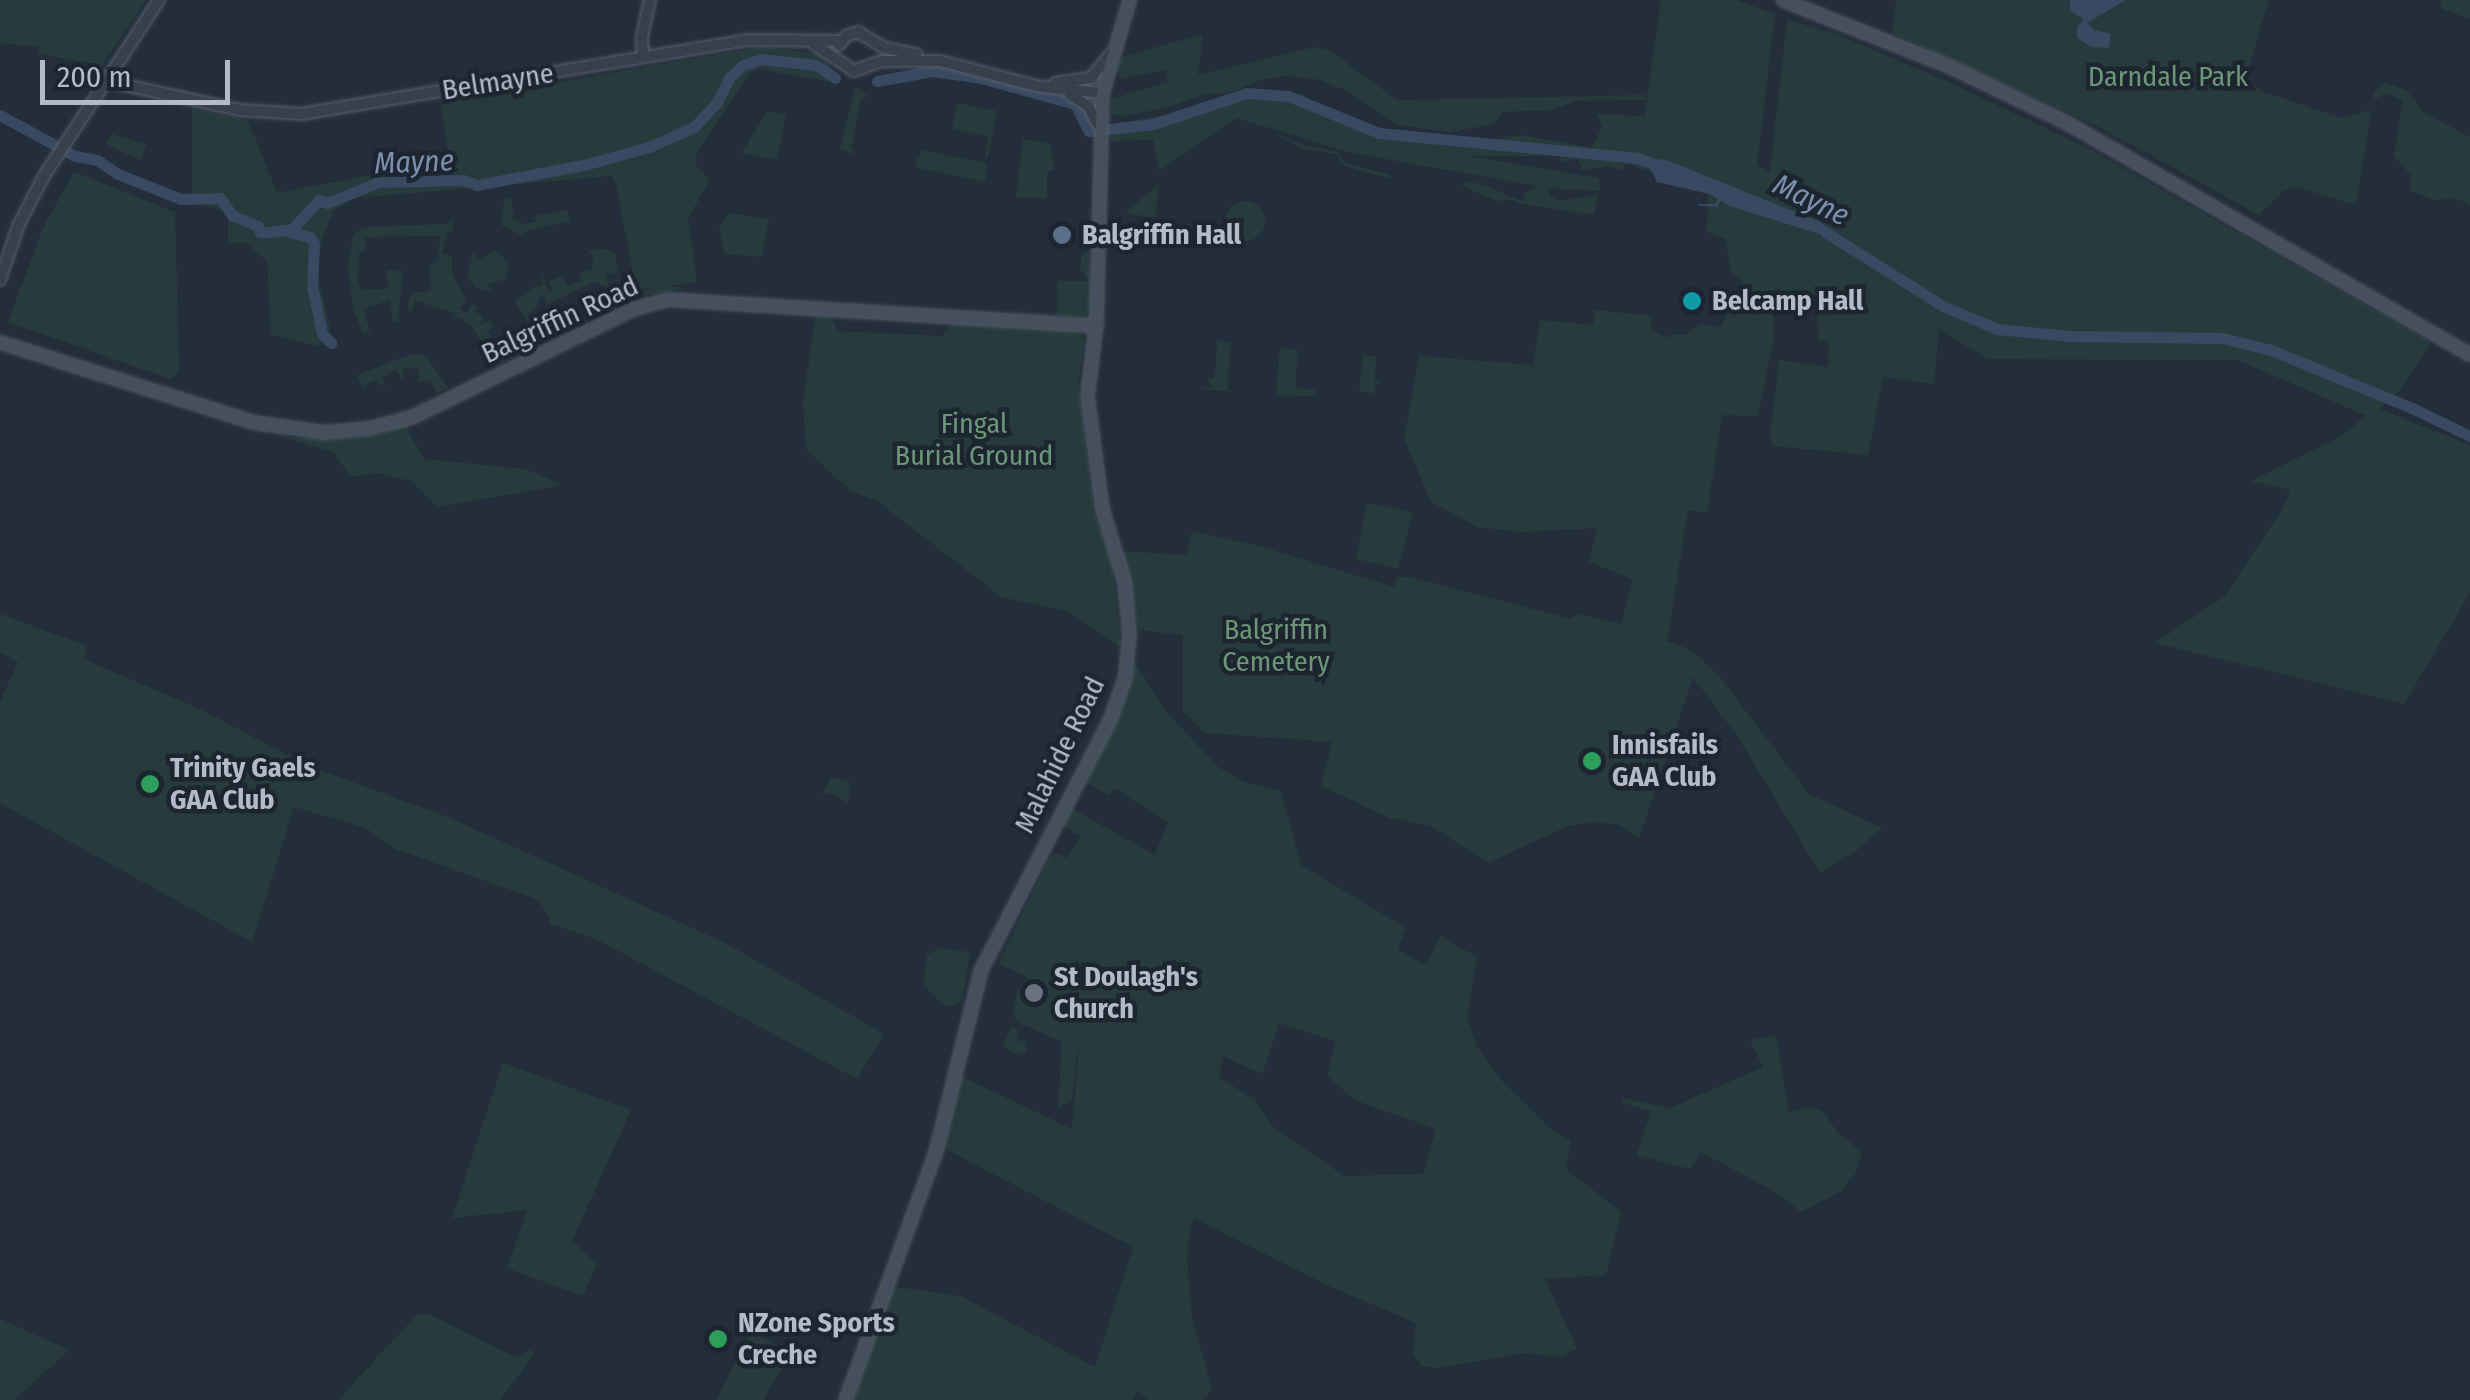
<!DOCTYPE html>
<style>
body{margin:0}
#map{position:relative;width:2470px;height:1400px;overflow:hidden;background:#242e3b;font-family:"Fira Sans Condensed",sans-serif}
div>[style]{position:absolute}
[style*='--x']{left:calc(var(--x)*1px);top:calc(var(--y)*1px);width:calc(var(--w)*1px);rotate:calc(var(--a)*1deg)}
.green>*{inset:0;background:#273b3d}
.round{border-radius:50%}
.water>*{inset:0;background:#394962}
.stream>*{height:2.5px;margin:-1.25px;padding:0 1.25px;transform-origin:1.25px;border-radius:1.25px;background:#394962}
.river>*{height:11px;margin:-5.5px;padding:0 5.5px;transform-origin:5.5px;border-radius:5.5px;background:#394962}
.roads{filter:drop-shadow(0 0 2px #565e6a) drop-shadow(0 0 2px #565e6a)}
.tertiary>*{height:10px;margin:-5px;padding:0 5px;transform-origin:5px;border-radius:5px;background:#38404c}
.secondary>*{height:11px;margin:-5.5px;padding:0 5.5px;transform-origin:5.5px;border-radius:5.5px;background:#464f5e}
.dots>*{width:28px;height:28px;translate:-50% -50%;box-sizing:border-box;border:5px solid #1d2531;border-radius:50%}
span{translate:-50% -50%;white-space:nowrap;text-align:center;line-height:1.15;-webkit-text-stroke:9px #1d2531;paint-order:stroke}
.park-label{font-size:28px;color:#6c9777}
.street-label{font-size:28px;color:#b4bbc7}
.poi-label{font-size:28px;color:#b4bbc7;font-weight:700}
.left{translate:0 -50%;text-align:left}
.water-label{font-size:30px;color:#7c90ad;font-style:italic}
.scale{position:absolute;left:40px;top:60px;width:190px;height:45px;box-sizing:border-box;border:5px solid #b4bbc7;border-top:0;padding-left:12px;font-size:30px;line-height:35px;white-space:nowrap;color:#b4bbc7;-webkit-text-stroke:8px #1d2531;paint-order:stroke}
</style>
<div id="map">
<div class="green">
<i style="clip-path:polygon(0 0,146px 0,102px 65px,39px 54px,39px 47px,0 43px)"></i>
<i style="clip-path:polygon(1661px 0,1735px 0,1775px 14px,1757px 165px,1770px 172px,1787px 20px,1833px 33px,1949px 82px,2091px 150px,2431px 342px,2401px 389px,2379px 409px,2470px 445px,2470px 593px,2404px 704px,2155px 643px,2224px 597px,2283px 508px,2290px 490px,2251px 481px,2334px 440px,2367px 416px,2238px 360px,1988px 359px,1939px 329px,1934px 384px,1883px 377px,1868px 455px,1773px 446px,1770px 438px,1779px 360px,1828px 367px,1829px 342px,1818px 340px,1817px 295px,1772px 293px,1774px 337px,1758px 416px,1722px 415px,1707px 513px,1688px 510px,1667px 641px,1691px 650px,1719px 676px,1809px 794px,1882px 828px,1856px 851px,1820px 873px,1738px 737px,1693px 677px,1639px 838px,1619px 825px,1595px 822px,1568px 826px,1488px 863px,1431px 826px,1390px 818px,1321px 786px,1332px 742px,1205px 733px,1183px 712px,1183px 635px,1139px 630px,1121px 551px,1186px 555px,1192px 531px,1263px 547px,1394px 587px,1397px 577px,1410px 577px,1571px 619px,1578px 614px,1621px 624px,1633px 579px,1589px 562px,1597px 528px,1520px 532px,1478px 527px,1431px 502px,1404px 439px,1419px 356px,1533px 365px,1540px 320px,1593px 325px,1595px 310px,1652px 316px,1651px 330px,1669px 338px,1671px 334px,1686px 335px,1701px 324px,1721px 327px,1742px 281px,1730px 270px,1726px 239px,1707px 232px,1708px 189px,1626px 164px,1620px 170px,1606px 166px,1582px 170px,1578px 159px,1562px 163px,1559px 156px,1469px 156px,1598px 178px,1601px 191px,1547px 188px,1551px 197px,1560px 201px,1598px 195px,1594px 215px,1517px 203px,1513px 200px,1497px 201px,1462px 186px,1468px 181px,1486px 186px,1524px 202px,1524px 194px,1537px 186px,1352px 153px,1237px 118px,1159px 171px,1153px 140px,1110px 141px,1112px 125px,1219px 104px,1248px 91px,1270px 91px,1302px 94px,1342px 121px,1455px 146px,1521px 135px,1592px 148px,1602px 127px,1597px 114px,1645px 116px,1647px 100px,1575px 101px,1552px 110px,1503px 112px,1493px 124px,1451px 132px,1397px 125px,1346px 90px,1316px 79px,1286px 76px,1260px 80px,1230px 93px,1204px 94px,1167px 108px,1122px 116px,1111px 114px,1111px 99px,1168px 82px,1166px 70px,1121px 79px,1117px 67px,1122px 57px,1203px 34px,1198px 75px,1315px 47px,1329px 50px,1397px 100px,1644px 95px,1647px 99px)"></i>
<i style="clip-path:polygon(1896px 0,2269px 0,2245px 79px,2263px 92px,2341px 118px,2371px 110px,2356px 205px,2297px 187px,2282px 191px,2259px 215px,2099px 127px,1892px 33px)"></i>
<i style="clip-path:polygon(2440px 0,2470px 0,2470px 19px,2442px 9px)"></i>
<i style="clip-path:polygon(762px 47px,820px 54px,837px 75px,838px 83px,758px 69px,749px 73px,697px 153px,695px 164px,710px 180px,688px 218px,697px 282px,671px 286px,686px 289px,639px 296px,542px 345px,536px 338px,544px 341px,628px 299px,632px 292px,656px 288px,636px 289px,616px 184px,611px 176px,354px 198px,333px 211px,322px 239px,317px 270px,333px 344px,318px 346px,271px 335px,267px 260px,252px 251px,252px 243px,228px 243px,228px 217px,221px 210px,192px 203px,192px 109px,248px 120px,277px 193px,449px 160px,441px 103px)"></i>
<i style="clip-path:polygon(2384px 82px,2407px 91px,2423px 112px,2470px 137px,2470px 205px,2456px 198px,2436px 200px,2410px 191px,2411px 175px,2394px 156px,2403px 100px,2387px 94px,2374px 99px,2374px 93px)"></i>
<i style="clip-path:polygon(855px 87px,868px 96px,861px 99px,851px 149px,856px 150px,851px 154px,840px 149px)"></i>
<i style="clip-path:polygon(957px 103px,997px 111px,988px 158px,985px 157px,988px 136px,952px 129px)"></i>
<i style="clip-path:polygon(768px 111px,786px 115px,777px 160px,741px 153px)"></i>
<i style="clip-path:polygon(1271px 132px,1306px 146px,1337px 151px,1345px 163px,1391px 175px,1390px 179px,1342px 165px,1337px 154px,1303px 149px)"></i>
<i style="clip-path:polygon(112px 134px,146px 144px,141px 161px,106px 144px)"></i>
<i style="clip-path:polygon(1023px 139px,1050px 143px,1055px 170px,1047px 172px,1047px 198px,1016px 197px)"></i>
<i style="clip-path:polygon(922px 150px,987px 163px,986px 182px,917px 168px,915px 160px)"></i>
<i style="clip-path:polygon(74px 172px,175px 212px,179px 372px,171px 379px,8px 322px,43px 228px)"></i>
<i style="clip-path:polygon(1158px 185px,1156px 214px,1151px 217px,1125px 213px)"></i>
<i style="clip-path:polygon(511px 197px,514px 219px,524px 224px,536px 222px,535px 216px,567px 210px,571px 221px,529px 230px,523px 236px,501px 225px,504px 200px)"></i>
<i class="round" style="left:1225px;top:201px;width:40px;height:40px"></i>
<i style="clip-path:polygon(729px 213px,769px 219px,762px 257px,724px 254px,719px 227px)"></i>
<i style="clip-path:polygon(453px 216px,453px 231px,448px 232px,442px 253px,452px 256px,452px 275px,466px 300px,459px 308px,466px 314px,472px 304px,478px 307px,476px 312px,484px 317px,480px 324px,490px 321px,494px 326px,488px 332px,499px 349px,507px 345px,514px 357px,498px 364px,470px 325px,459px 317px,453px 321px,457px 314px,414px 300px,412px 311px,407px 310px,411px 293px,431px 291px,429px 267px,439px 259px,440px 236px,365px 237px,366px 251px,359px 252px,358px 282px,361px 290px,388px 289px,386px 269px,403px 271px,398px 321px,393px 323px,390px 300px,363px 309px,370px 331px,363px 334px,353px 308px,348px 265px,353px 236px,363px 227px,448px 224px)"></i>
<i style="clip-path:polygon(607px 249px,615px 253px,621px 292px,603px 301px,607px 294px,620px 291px,617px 272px,605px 275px,609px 287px,594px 282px,548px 304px,541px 294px,535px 310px,527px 314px,529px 323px,515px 301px,533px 287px,542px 286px,541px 270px,549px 293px,554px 291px,549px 283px,557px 278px,564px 277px,567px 286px,581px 281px,579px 273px,592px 270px,593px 255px,588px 251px)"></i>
<i style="clip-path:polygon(474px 251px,478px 261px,495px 251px,509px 262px,506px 279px,488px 284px,492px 293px,476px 288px,467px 276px)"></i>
<i style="clip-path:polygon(1082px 253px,1089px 253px,1092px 309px,1084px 317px,1057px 316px,1058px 281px,1089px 281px,1080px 269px)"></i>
<i style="clip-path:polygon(816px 313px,829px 314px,839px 331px,942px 336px,955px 320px,1077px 330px,1084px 339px,1078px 383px,1093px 509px,1112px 562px,1121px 647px,1067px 611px,1001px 597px,876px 500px,851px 491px,806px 449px,803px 402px)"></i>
<i style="clip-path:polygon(1217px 340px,1231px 343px,1227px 388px,1233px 392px,1196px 388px,1213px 388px,1208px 378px,1215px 378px)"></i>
<i style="clip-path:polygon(1280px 348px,1298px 350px,1295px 388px,1315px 390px,1315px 396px,1276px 397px)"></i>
<i style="clip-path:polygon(412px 354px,426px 356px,448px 388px,437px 393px,430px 380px,418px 382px,419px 370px,404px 367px,402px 380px,395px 370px,382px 377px,386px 387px,373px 380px,362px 389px,357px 375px)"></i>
<i style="clip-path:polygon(1363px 355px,1376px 356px,1375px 381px,1382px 382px,1375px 385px,1375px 393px,1359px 392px)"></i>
<i style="clip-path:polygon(410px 418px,407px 430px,425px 459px,526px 469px,562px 485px,438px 507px,411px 481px,379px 473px,351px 477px,333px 452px,282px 437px,345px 439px,382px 433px)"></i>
<i style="clip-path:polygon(1367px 503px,1413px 512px,1398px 569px,1356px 559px)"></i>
<i style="clip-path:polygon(0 614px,87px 646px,83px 659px,200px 709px,306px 765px,450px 818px,725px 943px,884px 1034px,857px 1079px,596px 939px,551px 924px,540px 900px,393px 848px,366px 828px,294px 807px,252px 942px,0 803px,0 702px,18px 662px,0 652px)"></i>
<i style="clip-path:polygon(evenodd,1135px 663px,1165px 710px,1218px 767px,1244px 782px,1281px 791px,1301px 865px,1406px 928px,1398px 949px,1426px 966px,1440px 936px,1477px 957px,1467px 1016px,1477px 1047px,1503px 1082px,1553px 1131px,1571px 1141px,1566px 1169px,1621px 1212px,1606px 1275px,1545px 1279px,1577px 1349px,1560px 1357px,1524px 1353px,1438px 1368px,1422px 1366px,1413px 1354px,1416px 1323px,1327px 1285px,1196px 1219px,1191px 1224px,1187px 1257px,1192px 1317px,1212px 1390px,1201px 1400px,1148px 1400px,1137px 1391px,1133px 1400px,853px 1400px,889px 1286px,960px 1296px,1095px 1367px,1133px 1247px,940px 1146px,958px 1075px,1072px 1129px,1080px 1032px,1072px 1098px,1058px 1110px,1062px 1042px,1018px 1022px,1013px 1015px,1017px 991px,1028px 977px,998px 964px,1049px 858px,1055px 853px,1067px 858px,1080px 836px,1062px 825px,1069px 807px,1155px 855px,1168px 822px,1114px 788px,1109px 795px,1084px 782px,1119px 714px,1135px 663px,1279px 1023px,1336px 1041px,1327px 1076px,1357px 1101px,1436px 1129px,1423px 1174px,1344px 1176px,1275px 1129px,1253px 1099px,1219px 1077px,1223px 1056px,1262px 1074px,1279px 1023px)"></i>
<i style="clip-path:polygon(831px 777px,850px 782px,848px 803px,827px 792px,821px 795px)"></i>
<i style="clip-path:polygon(939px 948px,970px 952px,962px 1000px,951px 1006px,941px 1003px,923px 985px,927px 955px)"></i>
<i style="clip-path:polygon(1012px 1026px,1018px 1030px,1017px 1040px,1026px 1042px,1026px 1051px,1017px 1054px,1003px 1046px)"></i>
<i style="clip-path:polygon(1776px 1036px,1789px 1112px,1811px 1107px,1823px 1111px,1838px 1133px,1862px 1152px,1855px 1174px,1842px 1191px,1801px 1212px,1772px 1190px,1701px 1152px,1690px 1169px,1637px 1155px,1651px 1111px,1623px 1103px,1622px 1098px,1670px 1108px,1763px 1067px,1750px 1040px)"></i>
<i style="clip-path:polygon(503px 1063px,631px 1110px,572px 1241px,597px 1264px,583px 1296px,507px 1268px,527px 1210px,452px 1218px)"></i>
<i style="clip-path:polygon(418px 1314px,431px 1315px,517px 1358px,529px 1350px,535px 1353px,500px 1400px,338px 1400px)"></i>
<i style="clip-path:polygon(0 1319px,69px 1350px,14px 1400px,0 1400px)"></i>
<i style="clip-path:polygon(751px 1332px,791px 1352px,763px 1400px,716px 1400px)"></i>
</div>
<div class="water">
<i style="clip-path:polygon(2070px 0,2126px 0,2087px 23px,2094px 30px,2111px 34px,2109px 48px,2092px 47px,2077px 38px,2077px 27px,2084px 19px,2070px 11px)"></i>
<i style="clip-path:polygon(1664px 159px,1820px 222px,1837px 233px,1838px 240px,1730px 206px,1709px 194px,1657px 182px,1647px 162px)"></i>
</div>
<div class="stream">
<i style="--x:1699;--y:205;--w:17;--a:0"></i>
<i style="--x:1716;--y:205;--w:7;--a:-63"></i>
</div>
<div class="river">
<i style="--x:877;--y:81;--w:56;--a:-10.3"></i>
<i style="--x:932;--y:71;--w:49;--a:8.1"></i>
<i style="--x:981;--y:78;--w:98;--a:15.5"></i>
<i style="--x:1075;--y:104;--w:30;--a:63"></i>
<i style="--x:1089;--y:131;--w:4;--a:0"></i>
<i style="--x:0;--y:115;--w:85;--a:28.7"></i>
<i style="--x:75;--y:156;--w:22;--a:10"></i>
<i style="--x:97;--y:160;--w:25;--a:34"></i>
<i style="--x:118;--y:174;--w:68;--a:21.6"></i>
<i style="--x:181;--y:199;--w:39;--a:-1"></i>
<i style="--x:220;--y:198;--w:21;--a:55"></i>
<i style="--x:232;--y:215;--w:28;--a:23"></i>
<i style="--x:258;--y:226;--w:6;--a:72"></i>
<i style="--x:260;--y:232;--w:10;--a:0"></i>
<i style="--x:270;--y:232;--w:22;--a:-8"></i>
<i style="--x:292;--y:229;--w:40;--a:-47"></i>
<i style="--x:319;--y:200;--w:9;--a:21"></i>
<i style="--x:327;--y:203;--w:56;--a:-22"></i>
<i style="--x:379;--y:182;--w:84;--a:-1.4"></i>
<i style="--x:463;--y:180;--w:15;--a:20"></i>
<i style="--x:477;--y:185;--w:113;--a:-10.7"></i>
<i style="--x:588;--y:164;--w:63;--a:-15.6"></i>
<i style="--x:649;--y:147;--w:49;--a:-24"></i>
<i style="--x:694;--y:127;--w:34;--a:-47"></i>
<i style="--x:717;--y:102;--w:27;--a:-63"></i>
<i style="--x:729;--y:78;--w:19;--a:-43"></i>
<i style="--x:743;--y:65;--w:19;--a:-18"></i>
<i style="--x:761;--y:59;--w:55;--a:6.2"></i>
<i style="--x:816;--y:65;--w:23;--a:34"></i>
<i style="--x:1109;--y:129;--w:45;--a:-6.3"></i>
<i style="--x:1154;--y:124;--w:98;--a:-18.4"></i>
<i style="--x:1247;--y:93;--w:41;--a:4.2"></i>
<i style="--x:1288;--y:96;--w:98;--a:22.1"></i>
<i style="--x:1379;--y:133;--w:259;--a:5.5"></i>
<i style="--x:1637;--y:158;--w:24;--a:19"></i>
<i style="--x:286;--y:231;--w:25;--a:14"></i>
<i style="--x:310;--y:237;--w:8;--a:60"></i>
<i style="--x:314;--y:244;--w:42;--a:92.7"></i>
<i style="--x:312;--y:286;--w:49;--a:78.2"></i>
<i style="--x:322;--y:334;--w:13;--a:45"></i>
<i style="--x:1825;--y:232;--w:139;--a:32.1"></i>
<i style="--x:1943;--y:306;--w:59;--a:23.1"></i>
<i style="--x:1997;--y:329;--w:73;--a:5.5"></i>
<i style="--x:2070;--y:336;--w:152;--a:0.8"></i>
<i style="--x:2222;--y:338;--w:50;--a:13.8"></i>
<i style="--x:2271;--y:350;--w:152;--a:22.4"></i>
<i style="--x:2412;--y:408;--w:64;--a:25.8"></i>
</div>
<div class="roads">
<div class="tertiary">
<i style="--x:814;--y:44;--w:48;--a:34"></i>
<i style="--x:854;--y:71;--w:30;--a:-20"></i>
<i style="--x:882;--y:61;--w:58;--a:0"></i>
<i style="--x:940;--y:61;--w:99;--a:14.6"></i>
<i style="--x:1036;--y:86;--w:66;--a:6.1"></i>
<i style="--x:839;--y:45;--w:11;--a:-52"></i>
<i style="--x:846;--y:36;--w:13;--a:-18"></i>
<i style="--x:858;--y:32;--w:31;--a:31"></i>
<i style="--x:885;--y:48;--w:32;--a:11"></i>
<i style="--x:643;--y:57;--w:20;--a:-93"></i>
<i style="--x:642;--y:37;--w:38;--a:-78"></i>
<i style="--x:106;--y:81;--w:136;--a:12.3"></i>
<i style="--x:239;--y:110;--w:62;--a:3.7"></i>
<i style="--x:301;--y:114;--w:452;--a:-9.4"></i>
<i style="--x:747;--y:40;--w:94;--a:0.6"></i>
<i style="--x:1055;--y:83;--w:36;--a:-8"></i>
<i style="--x:1091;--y:78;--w:32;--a:-51"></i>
<i style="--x:1070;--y:95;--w:21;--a:31"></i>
<i style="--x:1088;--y:106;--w:21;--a:62"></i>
<i style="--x:0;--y:280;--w:59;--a:-71.3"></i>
<i style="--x:19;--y:224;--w:54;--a:-62.5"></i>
<i style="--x:44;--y:176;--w:210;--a:-56.8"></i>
</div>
<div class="secondary">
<i style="--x:1783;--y:0;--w:179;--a:21.7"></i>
<i style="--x:1949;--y:66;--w:127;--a:25.6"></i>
<i style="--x:2064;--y:121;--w:468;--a:29.9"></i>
<i style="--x:0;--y:342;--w:265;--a:17.5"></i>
<i style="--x:253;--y:422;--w:72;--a:8"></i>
<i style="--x:324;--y:432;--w:44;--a:-5.2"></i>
<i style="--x:368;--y:428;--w:44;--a:-14.3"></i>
<i style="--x:411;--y:417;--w:246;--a:-26"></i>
<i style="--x:632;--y:309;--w:35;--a:-16"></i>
<i style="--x:666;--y:299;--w:431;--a:3.5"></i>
<i style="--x:845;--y:1400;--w:263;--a:-70"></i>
<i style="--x:935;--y:1153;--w:190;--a:-76"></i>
<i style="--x:981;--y:969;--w:281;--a:-62.7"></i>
<i style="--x:1110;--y:719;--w:46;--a:-70.8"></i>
<i style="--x:1125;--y:676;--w:42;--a:-84.6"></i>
<i style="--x:1129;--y:634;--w:53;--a:-95.4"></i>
<i style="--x:1124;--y:581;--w:75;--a:-107"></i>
<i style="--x:1102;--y:509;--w:113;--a:-97.6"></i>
<i style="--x:1087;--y:397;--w:78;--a:-83.3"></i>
<i style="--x:1096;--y:320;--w:227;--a:-88.5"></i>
<i style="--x:1102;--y:93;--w:97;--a:-73.8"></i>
</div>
</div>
<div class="dots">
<i style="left:1062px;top:235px;background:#5c6f8a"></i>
<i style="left:1692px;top:301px;background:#0f9aa8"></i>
<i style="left:1592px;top:761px;background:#2e9e5b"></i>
<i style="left:150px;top:784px;background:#2e9e5b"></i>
<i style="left:1034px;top:993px;background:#6b7280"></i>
<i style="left:718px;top:1339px;background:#2e9e5b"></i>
</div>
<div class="park-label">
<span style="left:2168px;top:77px">Darndale Park</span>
<span style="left:974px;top:440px">Fingal<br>Burial Ground</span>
<span style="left:1276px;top:646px">Balgriffin<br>Cemetery</span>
</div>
<div class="street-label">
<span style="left:498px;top:82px;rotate:-9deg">Belmayne</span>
<span style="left:560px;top:320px;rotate:-25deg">Balgriffin Road</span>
<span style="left:1060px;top:755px;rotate:-64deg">Malahide Road</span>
</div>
<div class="poi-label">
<span class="left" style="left:1082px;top:235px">Balgriffin Hall</span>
<span class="left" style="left:1712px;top:301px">Belcamp Hall</span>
<span class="left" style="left:1612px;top:761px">Innisfails<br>GAA Club</span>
<span class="left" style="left:170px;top:784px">Trinity Gaels<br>GAA Club</span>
<span class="left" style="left:1054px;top:993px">St Doulagh's<br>Church</span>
<span class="left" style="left:738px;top:1339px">NZone Sports<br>Creche</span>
</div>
<div class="water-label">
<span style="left:414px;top:162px;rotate:-2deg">Mayne</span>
<span style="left:1811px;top:200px;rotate:26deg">Mayne</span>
</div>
<div class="scale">200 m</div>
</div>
